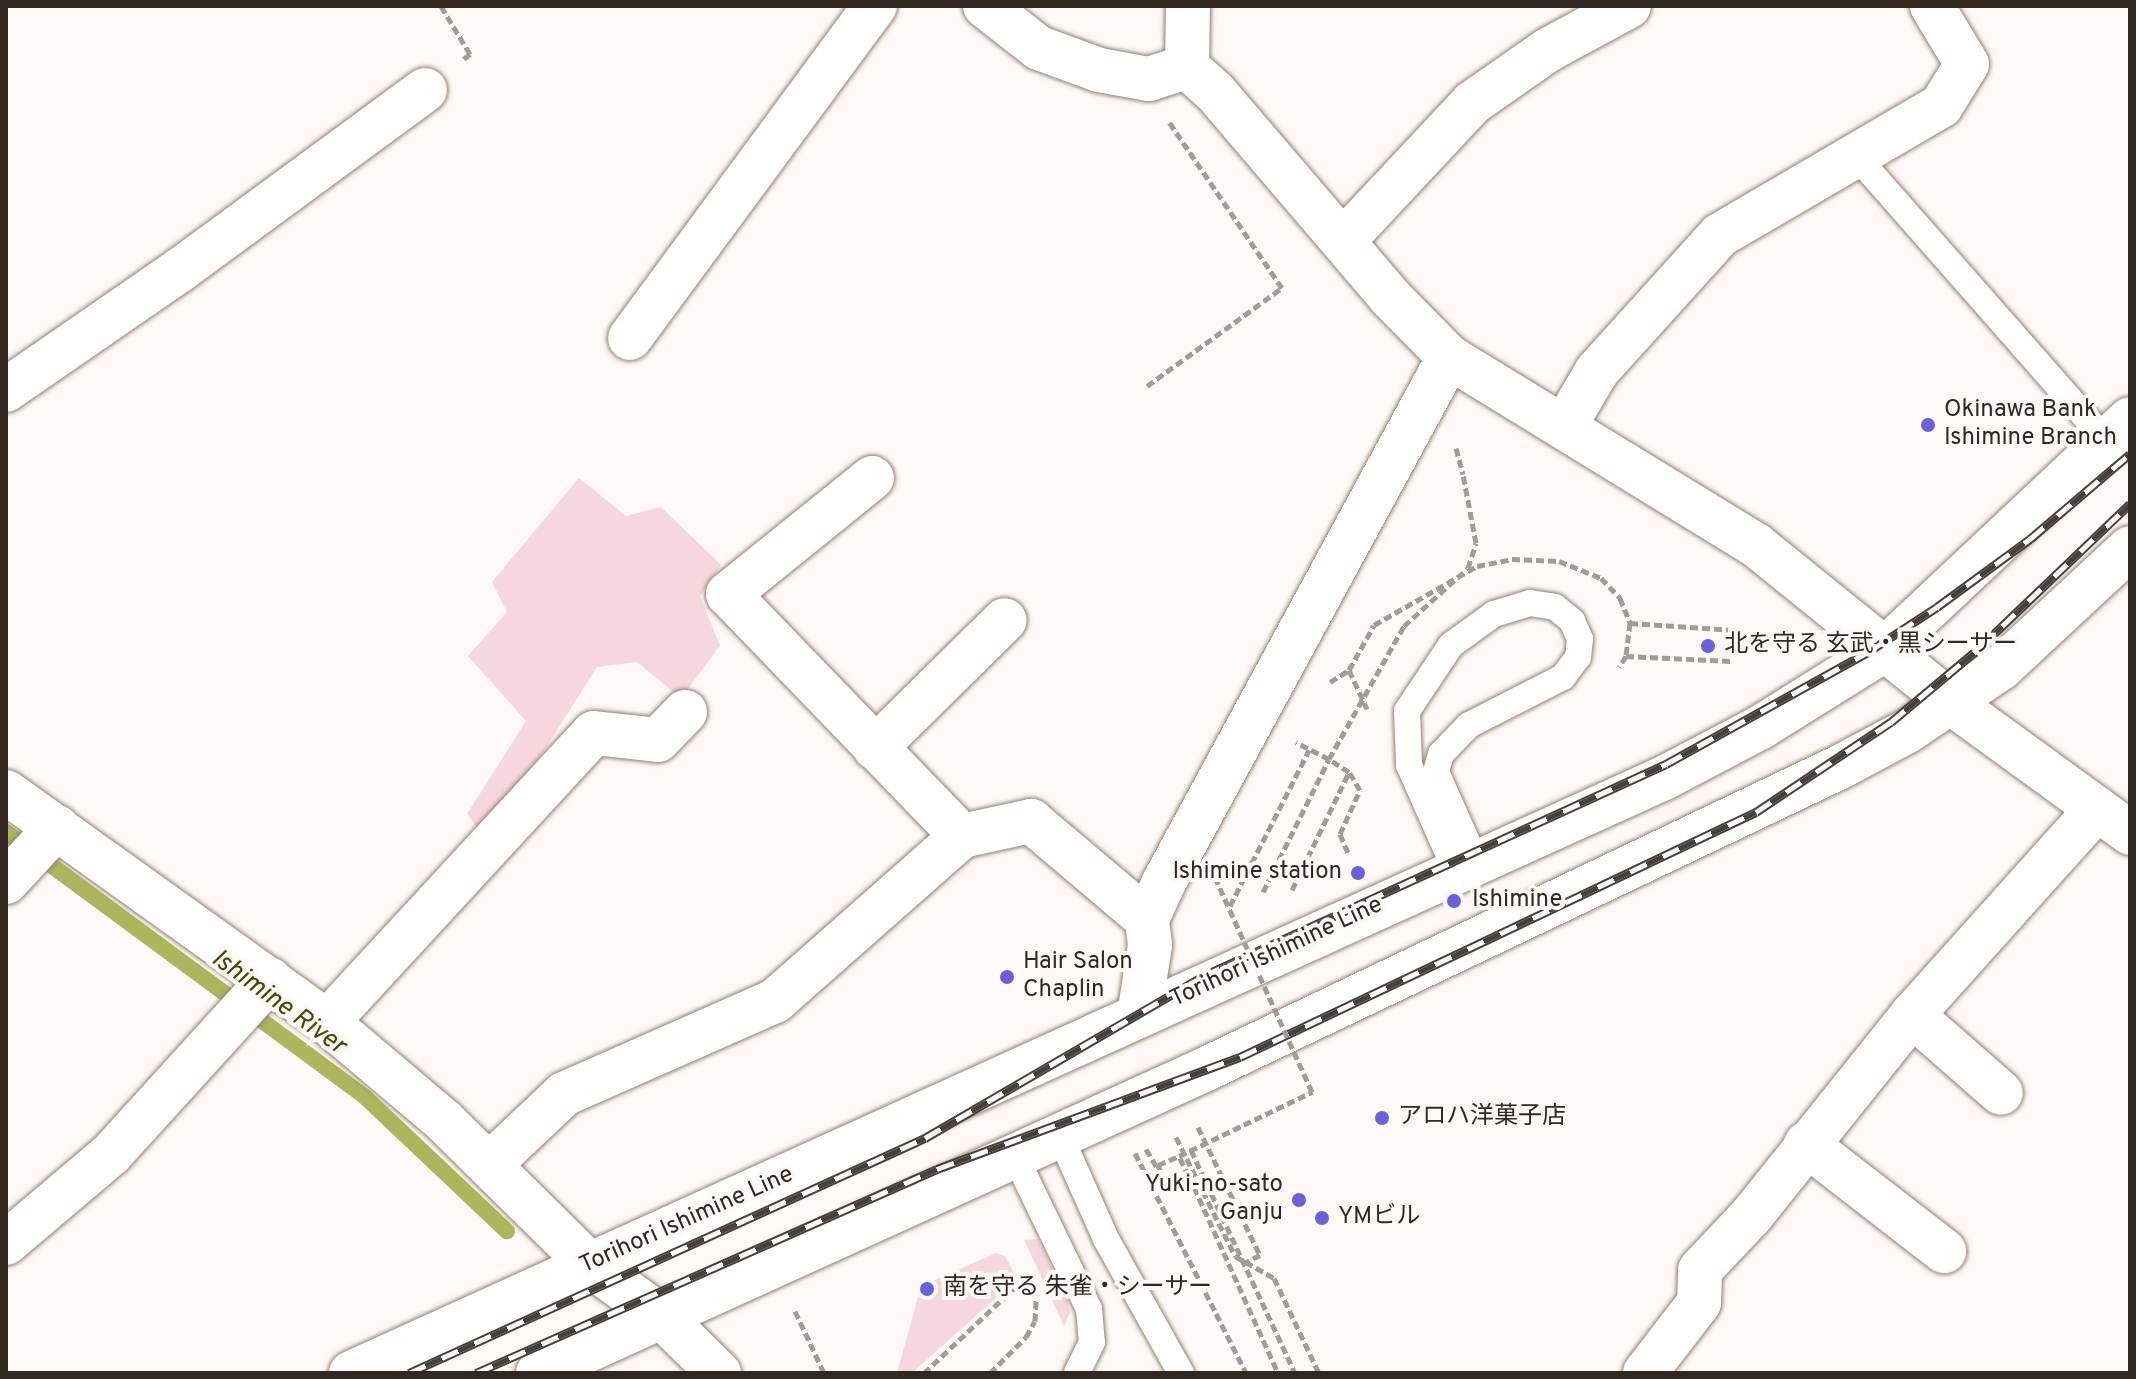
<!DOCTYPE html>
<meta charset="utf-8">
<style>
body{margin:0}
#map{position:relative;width:2136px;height:1379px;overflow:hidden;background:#fef9f6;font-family:Overpass,"Noto Sans JP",sans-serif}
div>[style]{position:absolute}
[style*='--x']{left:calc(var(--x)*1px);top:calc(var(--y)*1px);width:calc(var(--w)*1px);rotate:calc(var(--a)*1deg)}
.green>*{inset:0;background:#f7d7de}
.stream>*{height:16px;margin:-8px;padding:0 8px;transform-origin:8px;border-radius:8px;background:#acb65c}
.path>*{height:5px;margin-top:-2.5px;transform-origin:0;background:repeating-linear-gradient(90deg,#a29c97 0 8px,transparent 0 12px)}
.roads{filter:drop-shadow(0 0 2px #937f6f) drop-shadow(0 0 2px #937f6f)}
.lane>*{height:26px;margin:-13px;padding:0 13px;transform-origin:13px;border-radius:13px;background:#fff}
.street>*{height:44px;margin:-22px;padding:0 22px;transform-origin:22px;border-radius:22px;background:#fff}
.secondary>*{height:44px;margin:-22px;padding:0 22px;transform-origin:22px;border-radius:22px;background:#fff}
.rail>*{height:9px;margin-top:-4.5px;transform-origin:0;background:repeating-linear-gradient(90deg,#fef9f6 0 18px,#473f39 0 36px);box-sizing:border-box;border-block:2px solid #473f39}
.path-bridge>*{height:5px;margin-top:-2.5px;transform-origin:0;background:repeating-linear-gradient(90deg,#a29c97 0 8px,transparent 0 12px)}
.dots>*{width:22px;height:22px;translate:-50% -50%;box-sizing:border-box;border:4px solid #fef9f6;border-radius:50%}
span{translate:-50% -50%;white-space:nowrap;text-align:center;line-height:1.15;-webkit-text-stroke:8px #fef9f6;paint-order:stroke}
.poi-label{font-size:24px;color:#312822}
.left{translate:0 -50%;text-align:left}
.right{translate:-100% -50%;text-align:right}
.street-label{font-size:24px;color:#312822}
.water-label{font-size:26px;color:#444900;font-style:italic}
.frame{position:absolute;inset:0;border:8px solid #312822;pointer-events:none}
</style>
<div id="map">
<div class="green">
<i style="clip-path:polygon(579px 478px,626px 516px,661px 507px,721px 565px,700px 596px,720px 646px,681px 698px,637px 662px,597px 667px,540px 757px,478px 828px,467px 814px,526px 721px,468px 656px,507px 612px,492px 582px)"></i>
<i style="clip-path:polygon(1037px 1239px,1067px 1298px,1070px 1313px,1064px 1326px,1024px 1240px)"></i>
<i style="clip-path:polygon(996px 1253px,1005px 1256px,1014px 1273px,1009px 1286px,912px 1373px,897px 1373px,921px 1286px)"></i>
</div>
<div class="stream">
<i style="--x:6;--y:832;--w:445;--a:36.4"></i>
<i style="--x:364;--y:1096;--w:197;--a:43.4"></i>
</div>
<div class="path">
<i style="--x:441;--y:6;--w:56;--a:58.9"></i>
<i style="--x:470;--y:54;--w:11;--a:142"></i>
<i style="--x:1147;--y:386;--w:167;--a:-36"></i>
<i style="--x:1282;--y:288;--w:201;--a:-124.2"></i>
<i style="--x:1456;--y:448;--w:27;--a:75"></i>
<i style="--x:1630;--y:623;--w:105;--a:3.8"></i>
<i style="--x:1626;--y:656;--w:105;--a:2.7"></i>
<i style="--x:1349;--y:670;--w:43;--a:65.2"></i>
<i style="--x:1330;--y:682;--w:22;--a:-32"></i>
<i style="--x:1349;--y:670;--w:51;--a:-60.9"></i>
<i style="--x:1374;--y:625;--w:119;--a:-29.8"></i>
<i style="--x:1477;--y:566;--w:36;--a:-11"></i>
<i style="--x:1512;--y:559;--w:47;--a:2.4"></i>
<i style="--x:1559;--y:561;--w:45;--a:22"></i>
<i style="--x:1601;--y:578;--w:28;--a:46"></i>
<i style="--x:1620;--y:598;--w:27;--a:68"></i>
<i style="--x:1630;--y:623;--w:33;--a:97"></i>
<i style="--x:1626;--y:656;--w:13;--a:122"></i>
<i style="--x:1340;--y:834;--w:21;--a:67"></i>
<i style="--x:1292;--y:890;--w:131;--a:-64.2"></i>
<i style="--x:1263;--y:892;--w:148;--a:-63.6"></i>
<i style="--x:1329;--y:759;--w:37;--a:-153"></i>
<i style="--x:1230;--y:906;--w:175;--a:-63.1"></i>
<i style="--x:1198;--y:1127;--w:142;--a:64.2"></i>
<i style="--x:1260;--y:1255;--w:16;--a:153"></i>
<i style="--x:1176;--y:1137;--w:133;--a:63.6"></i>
<i style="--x:1235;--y:1256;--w:45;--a:29.4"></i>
<i style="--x:1274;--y:1278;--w:105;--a:64.7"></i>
<i style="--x:1146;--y:1149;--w:51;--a:59.4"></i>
<i style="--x:1191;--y:1150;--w:246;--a:65"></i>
<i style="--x:1135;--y:1153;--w:246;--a:63.2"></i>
<i style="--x:1194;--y:1187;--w:204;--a:65.7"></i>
<i style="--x:1172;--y:1193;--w:31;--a:-117"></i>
<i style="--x:1158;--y:1165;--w:23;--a:-23"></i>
<i style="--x:795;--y:1311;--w:68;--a:64.9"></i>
<i style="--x:924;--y:1373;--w:140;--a:-43.3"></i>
<i style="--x:990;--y:1373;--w:51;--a:-45"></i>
<i style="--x:1026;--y:1337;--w:18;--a:-61"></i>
<i style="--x:1035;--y:1321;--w:21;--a:-87"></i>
</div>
<div class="roads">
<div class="lane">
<i style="--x:1857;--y:157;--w:379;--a:48.7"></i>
<i style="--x:1456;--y:871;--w:116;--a:-113.9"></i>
<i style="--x:1409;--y:765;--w:54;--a:-92.1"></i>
<i style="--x:1407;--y:711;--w:79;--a:-56.3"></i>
<i style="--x:1451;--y:645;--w:53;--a:-35.8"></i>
<i style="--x:1494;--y:614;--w:38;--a:-17"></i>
<i style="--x:1530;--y:603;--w:25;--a:9"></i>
<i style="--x:1555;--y:607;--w:22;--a:39"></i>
<i style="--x:1572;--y:621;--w:20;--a:66"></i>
<i style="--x:1580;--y:639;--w:18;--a:96"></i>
<i style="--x:1578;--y:657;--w:25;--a:127"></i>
<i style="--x:1563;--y:677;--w:106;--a:152.9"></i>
<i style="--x:1469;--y:725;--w:40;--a:134"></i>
<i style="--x:1441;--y:754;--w:19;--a:106"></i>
<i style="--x:1436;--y:772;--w:98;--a:66"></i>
<i style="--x:1060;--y:1136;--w:113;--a:65.9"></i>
<i style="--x:1106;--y:1239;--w:154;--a:60.8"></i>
<i style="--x:1015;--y:1156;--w:170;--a:64.2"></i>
<i style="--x:1089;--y:1309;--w:33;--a:85"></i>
<i style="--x:1092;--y:1342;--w:34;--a:116"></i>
</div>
<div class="street">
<i style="--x:985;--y:6;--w:68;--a:37.9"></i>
<i style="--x:1039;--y:48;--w:64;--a:20.1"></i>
<i style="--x:1099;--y:70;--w:51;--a:10.2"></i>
<i style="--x:1149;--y:79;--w:40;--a:-18"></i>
<i style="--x:1187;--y:67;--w:61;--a:-89.1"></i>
<i style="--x:1343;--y:241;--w:189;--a:-46.9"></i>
<i style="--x:1472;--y:103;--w:93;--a:-34.9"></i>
<i style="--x:1548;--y:50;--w:92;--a:-28.5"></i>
<i style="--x:630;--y:338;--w:413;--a:-53.6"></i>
<i style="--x:6;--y:390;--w:211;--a:-34.6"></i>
<i style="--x:180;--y:270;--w:304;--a:-36.3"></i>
<i style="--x:1564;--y:427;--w:65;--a:-59.5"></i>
<i style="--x:1597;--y:371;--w:183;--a:-47.9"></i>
<i style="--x:1720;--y:235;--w:256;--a:-30.3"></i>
<i style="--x:1941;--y:106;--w:49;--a:-58.2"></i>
<i style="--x:1967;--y:64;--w:68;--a:-121.1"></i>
<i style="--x:872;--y:478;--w:185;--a:141.1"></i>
<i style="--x:728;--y:594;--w:337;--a:46"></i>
<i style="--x:875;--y:748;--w:182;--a:-44.6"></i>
<i style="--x:6;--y:792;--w:395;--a:35.6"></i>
<i style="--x:327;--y:1022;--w:153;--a:40.2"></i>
<i style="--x:444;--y:1121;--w:205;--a:44.6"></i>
<i style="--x:590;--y:1265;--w:89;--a:35.8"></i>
<i style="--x:662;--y:1317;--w:80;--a:44.5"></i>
<i style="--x:6;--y:882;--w:75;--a:-47.2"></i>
<i style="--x:1912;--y:1015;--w:118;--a:41.2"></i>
<i style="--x:1139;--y:1016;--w:72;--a:-81.2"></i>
<i style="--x:1150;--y:945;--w:26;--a:-97"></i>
<i style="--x:1147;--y:919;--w:41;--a:-65.3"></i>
<i style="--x:1164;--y:882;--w:597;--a:-61.5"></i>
<i style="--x:327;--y:1022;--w:393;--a:-47.3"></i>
<i style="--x:594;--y:733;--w:64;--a:6.2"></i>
<i style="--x:658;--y:740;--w:39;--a:-46"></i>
<i style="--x:1806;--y:1144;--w:175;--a:37.8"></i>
<i style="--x:490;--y:1164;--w:102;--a:-43.4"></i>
<i style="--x:564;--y:1094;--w:231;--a:-23.8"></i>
<i style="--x:775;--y:1001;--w:249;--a:-41.4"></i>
<i style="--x:962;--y:836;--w:71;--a:-12.3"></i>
<i style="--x:1031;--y:821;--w:152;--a:40.2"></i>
<i style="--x:6;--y:1243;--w:138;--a:-40.3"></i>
<i style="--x:111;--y:1154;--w:236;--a:-47.7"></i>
<i style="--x:1645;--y:1373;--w:88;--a:-52.4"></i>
<i style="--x:1699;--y:1303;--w:33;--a:-88"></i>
<i style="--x:1700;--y:1270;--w:74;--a:-46.6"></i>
<i style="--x:1751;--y:1216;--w:258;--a:-51.3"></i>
<i style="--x:1912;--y:1015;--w:277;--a:-48.1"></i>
</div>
<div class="secondary">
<i style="--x:1187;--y:67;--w:38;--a:42"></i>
<i style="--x:1215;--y:92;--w:270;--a:49.5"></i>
<i style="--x:1390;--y:297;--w:84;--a:45.5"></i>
<i style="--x:1449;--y:357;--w:361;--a:31.5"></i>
<i style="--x:1757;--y:546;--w:248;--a:38.9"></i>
<i style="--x:1950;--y:702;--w:223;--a:36"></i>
<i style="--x:351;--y:1373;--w:1442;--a:-24.38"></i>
<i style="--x:1664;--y:778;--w:110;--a:-27.7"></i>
<i style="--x:1761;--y:727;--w:145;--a:-32"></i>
<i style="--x:1884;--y:650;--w:337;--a:-43.2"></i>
<i style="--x:538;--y:1373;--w:734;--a:-24.47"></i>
<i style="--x:1206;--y:1069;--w:704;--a:-25.47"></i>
<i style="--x:1842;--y:766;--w:72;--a:-28"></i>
<i style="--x:1906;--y:732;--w:115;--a:-34"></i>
<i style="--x:2001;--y:668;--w:176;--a:-42.9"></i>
</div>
</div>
<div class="rail">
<i style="--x:409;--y:1373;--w:567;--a:-24.49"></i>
<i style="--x:925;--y:1138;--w:322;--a:-30.2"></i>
<i style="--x:1203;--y:976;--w:509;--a:-24.6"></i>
<i style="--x:1666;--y:764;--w:231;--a:-29"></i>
<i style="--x:1868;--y:652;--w:82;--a:-33.1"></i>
<i style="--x:1937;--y:607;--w:115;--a:-36.2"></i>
<i style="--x:2030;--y:539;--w:131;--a:-40.4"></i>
<i style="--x:476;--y:1373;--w:504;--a:-23.87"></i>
<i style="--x:937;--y:1169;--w:323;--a:-20.3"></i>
<i style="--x:1240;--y:1057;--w:571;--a:-25.4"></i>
<i style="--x:1756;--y:812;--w:162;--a:-33.7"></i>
<i style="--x:1891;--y:722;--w:111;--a:-39.9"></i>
<i style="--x:1976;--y:651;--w:213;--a:-43.7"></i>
</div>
<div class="path-bridge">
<i style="--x:1340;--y:834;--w:48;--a:-65.6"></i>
<i style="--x:1360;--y:790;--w:21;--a:-121"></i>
<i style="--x:1349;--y:772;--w:24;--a:-147"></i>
<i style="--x:1329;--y:759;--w:153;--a:-60.6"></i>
<i style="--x:1404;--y:626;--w:86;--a:-42.2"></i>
<i style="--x:1468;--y:568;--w:26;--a:-72"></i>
<i style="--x:1476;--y:543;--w:70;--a:-100.7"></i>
<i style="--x:1194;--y:1187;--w:34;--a:-116"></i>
<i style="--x:1179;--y:1156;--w:148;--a:-25.7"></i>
<i style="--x:1312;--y:1092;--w:234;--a:-114.3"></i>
</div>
<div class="dots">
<i style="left:1928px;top:425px;background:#6761da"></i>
<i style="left:1708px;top:646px;background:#6761da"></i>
<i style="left:1358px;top:873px;background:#6761da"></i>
<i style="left:1454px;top:901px;background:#6761da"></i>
<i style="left:1007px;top:977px;background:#6761da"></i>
<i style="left:1382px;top:1118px;background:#6761da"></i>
<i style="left:1299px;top:1200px;background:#6761da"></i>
<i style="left:1322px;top:1218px;background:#6761da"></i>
<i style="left:927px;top:1289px;background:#6761da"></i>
</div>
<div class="poi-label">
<span class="left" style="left:1944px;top:425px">Okinawa Bank<br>Ishimine Branch</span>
<span class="left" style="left:1724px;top:646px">北を守る 玄武・黒シーサー</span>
<span class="right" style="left:1342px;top:873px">Ishimine station</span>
<span class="left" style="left:1472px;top:901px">Ishimine</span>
<span class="left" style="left:1023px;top:977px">Hair Salon<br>Chaplin</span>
<span class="left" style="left:1398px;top:1118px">アロハ洋菓子店</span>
<span class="right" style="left:1283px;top:1200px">Yuki-no-sato<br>Ganju</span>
<span class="left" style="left:1338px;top:1218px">YMビル</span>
<span class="left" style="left:943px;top:1289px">南を守る 朱雀・シーサー</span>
</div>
<div class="street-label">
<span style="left:1277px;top:953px;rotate:-25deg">Torihori Ishimine Line</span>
<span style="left:687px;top:1221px;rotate:-24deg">Torihori Ishimine Line</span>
</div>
<div class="water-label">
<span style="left:278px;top:1003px;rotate:36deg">Ishimine River</span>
</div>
<div class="frame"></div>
</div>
